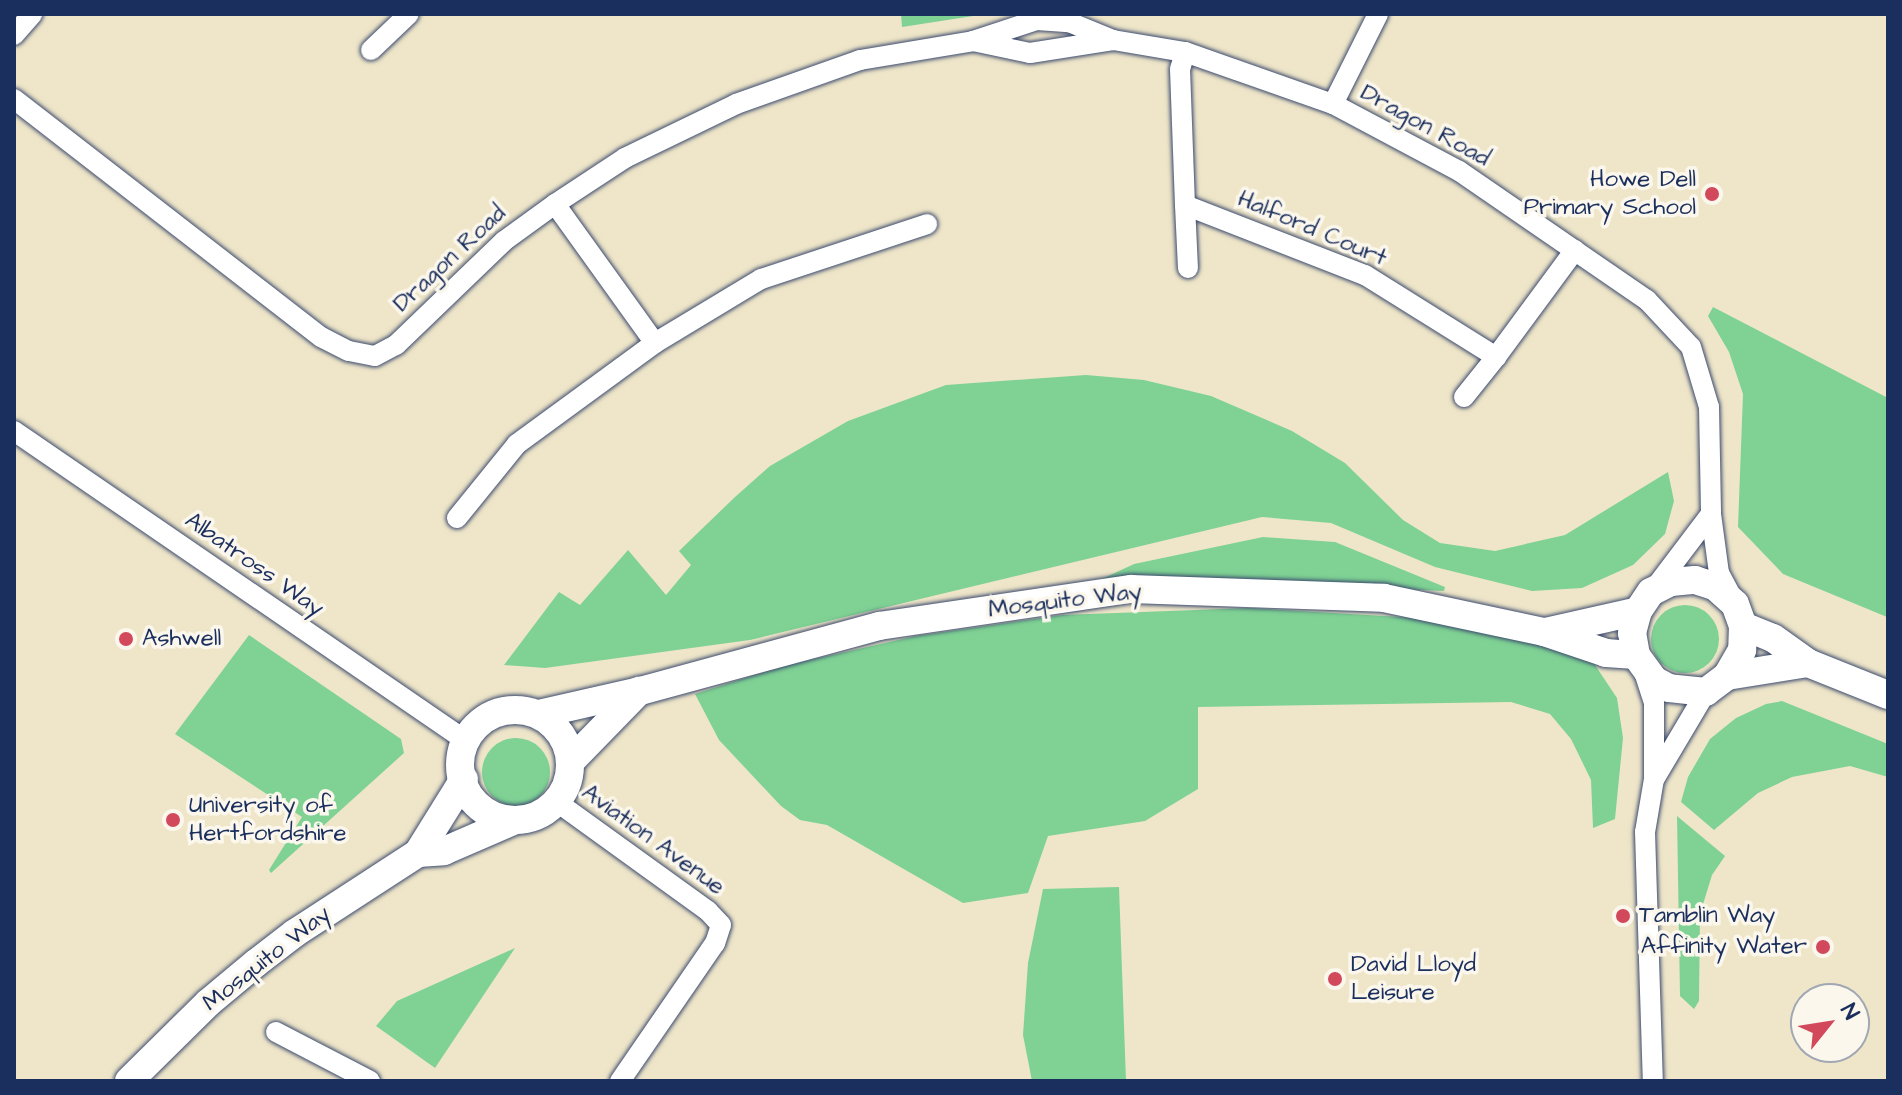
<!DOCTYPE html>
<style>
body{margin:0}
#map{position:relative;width:1902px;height:1095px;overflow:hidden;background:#efe6c9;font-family:"Architects Daughter",sans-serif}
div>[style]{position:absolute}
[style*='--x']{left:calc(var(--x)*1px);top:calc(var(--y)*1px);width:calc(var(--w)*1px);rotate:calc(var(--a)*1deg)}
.green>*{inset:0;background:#7fd294}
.round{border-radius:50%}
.roads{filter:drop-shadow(0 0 2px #3b4a6e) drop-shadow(0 0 2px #3b4a6e)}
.street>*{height:20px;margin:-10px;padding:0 10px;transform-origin:10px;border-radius:10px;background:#fff}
.secondary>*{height:28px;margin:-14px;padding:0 14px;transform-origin:14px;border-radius:14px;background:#fff}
.secondary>.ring{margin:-14px;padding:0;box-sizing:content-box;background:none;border:28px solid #fff;border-radius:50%}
.dots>*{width:22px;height:22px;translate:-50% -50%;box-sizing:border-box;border:4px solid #fbf7ec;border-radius:50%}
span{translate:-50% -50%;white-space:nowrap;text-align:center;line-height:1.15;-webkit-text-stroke:7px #fbf7ec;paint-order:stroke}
.street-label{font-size:24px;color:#1b2f5e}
.poi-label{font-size:24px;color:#1b2f5e}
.right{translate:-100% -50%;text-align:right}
.left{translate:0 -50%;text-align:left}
.frame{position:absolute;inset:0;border:16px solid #1b2f5e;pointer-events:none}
.north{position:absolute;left:1790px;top:983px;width:80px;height:80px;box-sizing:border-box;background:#fbf7ec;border:2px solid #a1a7b3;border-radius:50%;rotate:60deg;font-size:22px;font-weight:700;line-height:32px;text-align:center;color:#1b2f5e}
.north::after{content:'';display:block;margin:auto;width:28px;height:36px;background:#d1495b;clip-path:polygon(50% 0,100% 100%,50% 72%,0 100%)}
</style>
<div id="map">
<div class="green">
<i style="clip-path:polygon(901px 14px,986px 14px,902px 27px)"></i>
<i style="clip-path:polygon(1713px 307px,1888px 398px,1887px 617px,1783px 574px,1738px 527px,1743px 394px,1729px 352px,1708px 316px)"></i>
<i style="clip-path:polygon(1086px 375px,1144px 380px,1211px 396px,1292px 431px,1345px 463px,1403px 520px,1440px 543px,1495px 551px,1565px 535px,1668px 472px,1674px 501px,1665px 534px,1633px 565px,1582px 588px,1532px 591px,1435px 567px,1331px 523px,1262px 517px,750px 640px,545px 668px,504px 665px,559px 592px,580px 605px,628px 550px,666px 595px,691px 565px,679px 551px,735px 497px,770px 466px,848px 421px,946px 385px)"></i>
<i style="clip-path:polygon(1263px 537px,1335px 542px,1445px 587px,1444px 591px,1200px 580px,1091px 584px,1134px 564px)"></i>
<i class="round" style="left:1651px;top:605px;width:68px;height:68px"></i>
<i style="clip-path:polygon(1249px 608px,1418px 618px,1555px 648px,1593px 662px,1617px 698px,1623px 738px,1615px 819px,1593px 828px,1591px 780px,1571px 739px,1550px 714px,1511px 702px,1198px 707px,1198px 789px,1145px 821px,1048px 836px,1028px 893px,963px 903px,827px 825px,800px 820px,781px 806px,719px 740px,695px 694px,783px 666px,916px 636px,1062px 615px)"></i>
<i style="clip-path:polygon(249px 635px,401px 739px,404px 753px,271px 873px,269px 870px,302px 817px,175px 734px)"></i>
<i style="clip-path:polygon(1782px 701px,1888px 744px,1888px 777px,1850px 766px,1792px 777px,1758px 793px,1714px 830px,1681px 802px,1688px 777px,1710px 739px,1736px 718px,1766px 704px)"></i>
<i class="round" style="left:482px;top:738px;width:68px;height:68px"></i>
<i style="clip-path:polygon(1677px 816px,1725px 856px,1712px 875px,1700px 914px,1699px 1001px,1694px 1009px,1680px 996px)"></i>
<i style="clip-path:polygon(1119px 887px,1126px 1081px,1032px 1081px,1023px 1035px,1028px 963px,1043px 889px)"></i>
<i style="clip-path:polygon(515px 948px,435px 1068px,376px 1026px,397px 1001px)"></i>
</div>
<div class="roads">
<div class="street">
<i style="--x:14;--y:35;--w:28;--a:-49"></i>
<i style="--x:973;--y:41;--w:58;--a:11.9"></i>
<i style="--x:1030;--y:53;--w:84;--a:-8.9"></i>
<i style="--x:371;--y:50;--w:52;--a:-43.5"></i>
<i style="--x:1185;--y:52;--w:18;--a:106"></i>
<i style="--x:1180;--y:69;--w:136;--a:87.9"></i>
<i style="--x:1185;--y:205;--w:193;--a:21.3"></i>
<i style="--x:1365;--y:275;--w:155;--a:32"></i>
<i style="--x:1496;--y:357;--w:133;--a:-53.6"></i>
<i style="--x:14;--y:99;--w:388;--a:37.8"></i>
<i style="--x:321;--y:337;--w:31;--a:27"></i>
<i style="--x:349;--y:351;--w:26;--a:11"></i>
<i style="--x:375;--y:356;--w:24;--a:-28"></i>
<i style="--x:396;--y:345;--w:150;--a:-43.9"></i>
<i style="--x:504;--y:241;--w:63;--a:-36"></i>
<i style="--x:555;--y:204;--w:84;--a:-33.3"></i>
<i style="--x:625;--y:158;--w:123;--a:-25.9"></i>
<i style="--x:736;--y:104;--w:132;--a:-19.5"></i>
<i style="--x:860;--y:60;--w:115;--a:-9.5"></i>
<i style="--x:973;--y:41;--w:67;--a:-18.2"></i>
<i style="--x:1037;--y:20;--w:32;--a:4"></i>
<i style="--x:1069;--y:22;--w:48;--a:22.2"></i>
<i style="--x:1113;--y:40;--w:73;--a:9.5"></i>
<i style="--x:1185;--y:52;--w:157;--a:19.4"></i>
<i style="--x:1333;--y:104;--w:143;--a:28"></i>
<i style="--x:1459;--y:171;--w:228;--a:34.5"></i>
<i style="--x:1647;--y:300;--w:64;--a:46.9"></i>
<i style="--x:1691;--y:347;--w:63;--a:73.3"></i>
<i style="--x:1709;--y:407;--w:107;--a:88.9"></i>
<i style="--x:1711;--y:514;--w:60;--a:82.3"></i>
<i style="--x:1719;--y:573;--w:26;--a:62"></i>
<i style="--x:1333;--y:104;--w:101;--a:-63.4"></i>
<i style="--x:555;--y:204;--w:171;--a:54.3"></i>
<i style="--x:1185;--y:205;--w:63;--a:87.3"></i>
<i style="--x:1464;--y:397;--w:51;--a:-51.3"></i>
<i style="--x:14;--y:431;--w:547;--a:34.42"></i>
<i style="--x:457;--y:518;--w:95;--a:-51"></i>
<i style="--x:517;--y:444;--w:171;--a:-36.2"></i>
<i style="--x:655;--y:343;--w:124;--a:-31.1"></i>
<i style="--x:761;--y:279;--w:175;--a:-18.3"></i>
<i style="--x:1654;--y:589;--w:94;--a:-52.8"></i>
<i style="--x:1644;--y:672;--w:33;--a:72"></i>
<i style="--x:1654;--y:703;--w:76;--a:90"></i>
<i style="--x:1654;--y:779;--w:54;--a:99.6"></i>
<i style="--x:1645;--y:832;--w:249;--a:88.2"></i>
<i style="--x:1655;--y:778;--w:100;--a:-59.3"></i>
<i style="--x:557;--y:802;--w:186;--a:35.8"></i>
<i style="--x:708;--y:911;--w:19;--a:47"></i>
<i style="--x:721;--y:925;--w:19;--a:108"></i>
<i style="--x:715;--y:943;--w:168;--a:124.5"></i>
<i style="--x:276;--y:1032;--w:106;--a:27.5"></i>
</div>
<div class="secondary">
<i style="--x:1695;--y:580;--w:22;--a:18"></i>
<i style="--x:1716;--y:587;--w:25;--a:42"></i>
<i style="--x:1735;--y:604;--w:23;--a:70"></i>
<i style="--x:1743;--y:626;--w:24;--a:92"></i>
<i style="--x:1742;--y:650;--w:30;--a:120"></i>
<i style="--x:1727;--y:676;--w:26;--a:143"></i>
<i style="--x:1706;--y:692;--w:37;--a:-174"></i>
<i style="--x:1669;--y:688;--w:17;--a:-152"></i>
<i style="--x:1654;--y:680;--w:31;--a:-126"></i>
<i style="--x:1636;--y:655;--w:22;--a:-100"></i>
<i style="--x:1632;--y:633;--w:23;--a:-75"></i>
<i style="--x:1638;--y:611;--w:23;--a:-56"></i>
<i style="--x:1651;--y:592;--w:22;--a:-27"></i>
<i style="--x:1671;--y:582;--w:24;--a:-5"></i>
<i style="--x:1743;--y:626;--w:32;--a:22"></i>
<i style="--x:1773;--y:638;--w:43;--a:35.5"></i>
<i style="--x:1808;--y:663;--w:86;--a:21.8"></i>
<i style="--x:1545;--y:632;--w:95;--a:-12.7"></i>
<i style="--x:1727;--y:676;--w:82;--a:-9.1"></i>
<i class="ring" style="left:460px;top:710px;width:82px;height:82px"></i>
<i style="--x:539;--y:714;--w:104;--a:-12.8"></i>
<i style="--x:640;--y:691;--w:248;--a:-15.2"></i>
<i style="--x:879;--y:626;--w:255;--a:-8.4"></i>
<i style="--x:1131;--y:589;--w:253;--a:2"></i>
<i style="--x:1384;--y:598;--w:164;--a:12"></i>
<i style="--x:1544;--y:632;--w:65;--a:18.7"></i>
<i style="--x:1606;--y:653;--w:30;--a:4"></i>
<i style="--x:571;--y:761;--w:98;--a:-45.8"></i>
<i style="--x:418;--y:853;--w:26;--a:-4"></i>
<i style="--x:444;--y:851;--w:75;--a:-23.5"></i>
<i style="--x:129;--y:1081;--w:111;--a:-44.6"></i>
<i style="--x:208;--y:1003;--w:62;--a:-39.8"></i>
<i style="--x:256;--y:963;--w:49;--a:-37.6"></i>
<i style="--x:295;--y:933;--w:147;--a:-33"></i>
<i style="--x:418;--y:853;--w:87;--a:-58.1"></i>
</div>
</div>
<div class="dots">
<i style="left:1712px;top:194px;background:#d1495b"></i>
<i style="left:126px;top:639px;background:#d1495b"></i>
<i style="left:173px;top:820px;background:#d1495b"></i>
<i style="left:1623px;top:916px;background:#d1495b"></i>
<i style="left:1823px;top:947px;background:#d1495b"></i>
<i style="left:1335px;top:979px;background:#d1495b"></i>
</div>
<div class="street-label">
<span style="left:1425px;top:126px;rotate:29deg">Dragon Road</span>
<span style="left:1312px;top:229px;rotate:23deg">Halford Court</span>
<span style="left:450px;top:259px;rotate:-43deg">Dragon Road</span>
<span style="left:254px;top:565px;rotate:35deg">Albatross Way</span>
<span style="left:1065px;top:601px;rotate:-7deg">Mosquito Way</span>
<span style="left:653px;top:840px;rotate:36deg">Aviation Avenue</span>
<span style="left:267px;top:959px;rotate:-38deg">Mosquito Way</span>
</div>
<div class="poi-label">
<span class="right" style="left:1696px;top:194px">Howe Dell<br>Primary School</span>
<span class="left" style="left:142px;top:639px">Ashwell</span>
<span class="left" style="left:189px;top:820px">University of<br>Hertfordshire</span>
<span class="left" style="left:1639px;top:916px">Tamblin Way</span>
<span class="right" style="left:1807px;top:947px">Affinity Water</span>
<span class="left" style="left:1351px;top:979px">David Lloyd<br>Leisure</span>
</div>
<div class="frame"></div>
<div class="north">N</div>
</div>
